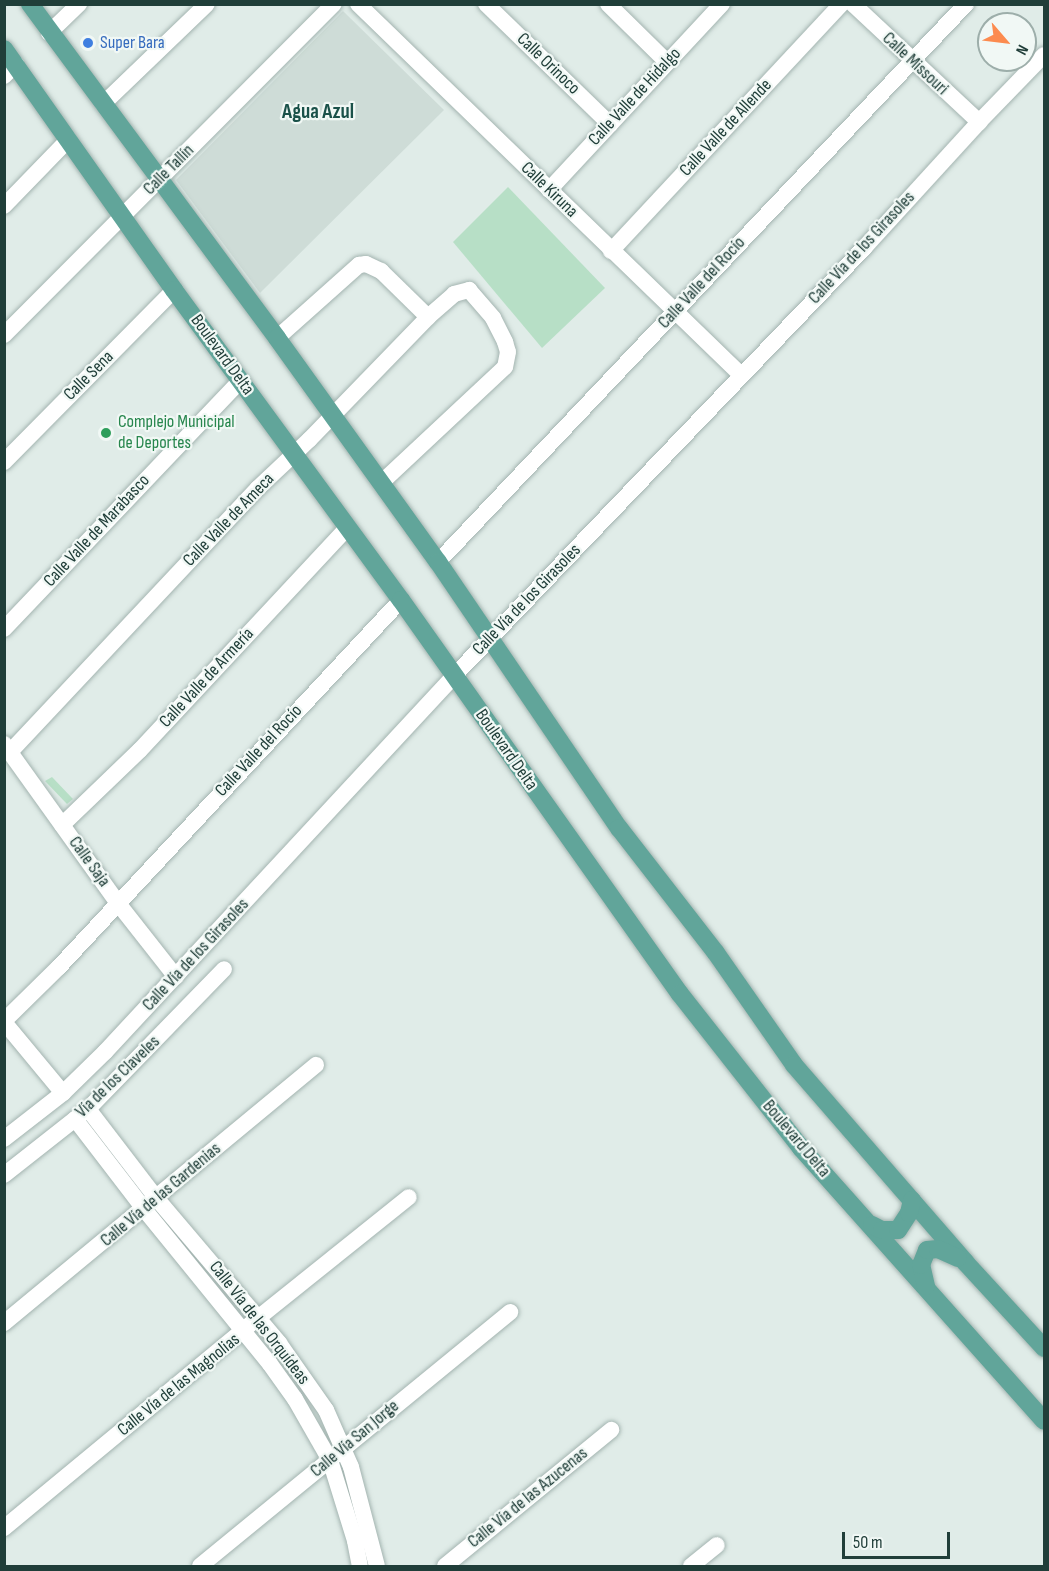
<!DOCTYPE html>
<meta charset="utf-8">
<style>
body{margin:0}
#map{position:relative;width:1049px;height:1571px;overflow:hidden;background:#e0ece8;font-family:"Sofia Sans Condensed",sans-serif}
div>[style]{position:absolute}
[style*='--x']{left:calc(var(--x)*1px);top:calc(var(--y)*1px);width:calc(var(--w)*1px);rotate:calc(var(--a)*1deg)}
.built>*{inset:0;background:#cedcd7}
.green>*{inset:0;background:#b7dfc6}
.roads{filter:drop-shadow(0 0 2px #a3b4b0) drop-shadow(0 0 2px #a3b4b0)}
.street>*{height:16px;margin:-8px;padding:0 8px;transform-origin:8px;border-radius:8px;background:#fff}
.primary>*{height:18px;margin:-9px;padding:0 9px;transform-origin:9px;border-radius:9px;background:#61a59a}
.dots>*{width:16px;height:16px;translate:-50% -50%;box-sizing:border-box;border:3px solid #f1f8f5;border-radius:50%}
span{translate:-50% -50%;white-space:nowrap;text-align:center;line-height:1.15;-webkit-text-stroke:4.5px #f1f8f5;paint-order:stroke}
.shop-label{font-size:18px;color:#366cbe}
.left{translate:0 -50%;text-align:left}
.street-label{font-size:18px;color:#203e39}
.leisure-label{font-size:18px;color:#27864d}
.quarter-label{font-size:21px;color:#1a5149;font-weight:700}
.frame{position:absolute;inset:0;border:6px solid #203e39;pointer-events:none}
.north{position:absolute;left:977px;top:12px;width:60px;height:60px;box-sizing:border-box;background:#f1f8f5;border:2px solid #9daeaa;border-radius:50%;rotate:118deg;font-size:16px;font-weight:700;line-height:24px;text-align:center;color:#203e39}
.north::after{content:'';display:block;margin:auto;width:21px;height:27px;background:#fc8b4f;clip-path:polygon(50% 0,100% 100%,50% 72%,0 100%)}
.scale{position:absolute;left:842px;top:1532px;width:108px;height:27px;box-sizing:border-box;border:3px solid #203e39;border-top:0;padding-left:8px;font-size:18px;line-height:21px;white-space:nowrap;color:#203e39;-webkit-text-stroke:4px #f1f8f5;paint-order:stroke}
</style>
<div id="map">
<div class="built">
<i style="clip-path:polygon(343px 11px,444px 110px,260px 293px,176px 180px)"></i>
</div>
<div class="green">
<i style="clip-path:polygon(508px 187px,605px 288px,542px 348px,453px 242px)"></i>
<i style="clip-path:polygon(52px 777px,73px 799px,67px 804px,45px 781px)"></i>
</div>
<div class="roads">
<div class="street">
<i style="--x:358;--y:4;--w:533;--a:44.09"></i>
<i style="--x:486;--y:4;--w:173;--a:44.1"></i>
<i style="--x:608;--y:4;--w:83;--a:44.5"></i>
<i style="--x:853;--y:4;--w:173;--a:43.1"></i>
<i style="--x:49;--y:33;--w:42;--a:-44"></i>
<i style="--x:4;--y:76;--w:17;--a:-45"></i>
<i style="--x:103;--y:104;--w:144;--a:-43.9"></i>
<i style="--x:549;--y:190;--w:254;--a:-47.1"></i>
<i style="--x:4;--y:206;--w:93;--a:-45.9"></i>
<i style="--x:611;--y:251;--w:338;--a:-47"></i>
<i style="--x:4;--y:335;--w:467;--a:-45.1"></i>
<i style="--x:277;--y:338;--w:110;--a:-41.7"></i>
<i style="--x:359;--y:265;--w:7;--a:-8"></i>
<i style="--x:366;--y:264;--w:17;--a:25"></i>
<i style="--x:381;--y:271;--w:66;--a:44.4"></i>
<i style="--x:4;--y:462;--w:242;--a:-45.3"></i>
<i style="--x:438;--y:562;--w:768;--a:-46.58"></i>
<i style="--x:4;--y:629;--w:342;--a:-46.4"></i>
<i style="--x:4;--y:744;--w:194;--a:54.4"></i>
<i style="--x:117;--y:902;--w:95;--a:51.8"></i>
<i style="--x:10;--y:752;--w:362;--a:-46.8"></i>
<i style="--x:258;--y:488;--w:70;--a:-43.3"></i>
<i style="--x:309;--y:440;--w:171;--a:-45.9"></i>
<i style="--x:428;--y:317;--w:35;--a:-41"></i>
<i style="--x:454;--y:294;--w:16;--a:-15"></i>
<i style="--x:469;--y:290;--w:37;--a:49"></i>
<i style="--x:493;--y:318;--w:27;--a:63"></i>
<i style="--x:505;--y:342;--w:10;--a:73"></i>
<i style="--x:508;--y:352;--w:15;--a:101"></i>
<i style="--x:505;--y:367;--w:170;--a:136.9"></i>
<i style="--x:62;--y:825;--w:108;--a:-43.9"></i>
<i style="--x:140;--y:750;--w:305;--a:-47"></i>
<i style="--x:4;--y:1021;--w:77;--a:-44.5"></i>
<i style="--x:59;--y:967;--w:502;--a:-47.02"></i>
<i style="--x:4;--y:1022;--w:92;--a:50.3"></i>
<i style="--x:88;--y:1109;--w:113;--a:52.5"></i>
<i style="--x:157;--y:1199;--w:189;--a:49.7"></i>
<i style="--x:279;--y:1343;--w:82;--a:55"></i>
<i style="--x:326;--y:1410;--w:62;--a:66.3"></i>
<i style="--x:351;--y:1467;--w:102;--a:75.3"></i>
<i style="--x:75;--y:1119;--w:113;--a:52.5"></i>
<i style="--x:144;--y:1209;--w:200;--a:50.9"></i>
<i style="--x:270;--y:1364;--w:43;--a:54.5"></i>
<i style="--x:295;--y:1399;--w:70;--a:60.2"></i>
<i style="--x:330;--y:1460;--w:85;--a:72.8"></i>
<i style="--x:355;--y:1541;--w:25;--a:79"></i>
<i style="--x:4;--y:1139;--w:75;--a:-37.9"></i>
<i style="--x:63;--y:1093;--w:59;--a:-44.3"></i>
<i style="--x:105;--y:1052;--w:513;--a:-47.13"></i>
<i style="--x:454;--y:676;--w:593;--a:-46.23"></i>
<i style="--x:864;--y:248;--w:171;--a:-47.6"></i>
<i style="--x:979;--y:122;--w:93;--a:-45.9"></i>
<i style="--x:4;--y:1175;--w:107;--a:-38.2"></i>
<i style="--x:88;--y:1109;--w:195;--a:-45.8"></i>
<i style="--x:4;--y:1323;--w:405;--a:-39.6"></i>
<i style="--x:4;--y:1528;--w:330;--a:-39.6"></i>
<i style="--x:258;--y:1318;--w:193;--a:-38.7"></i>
<i style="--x:200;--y:1566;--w:401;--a:-39.3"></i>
<i style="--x:445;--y:1566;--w:215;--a:-39.3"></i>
<i style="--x:691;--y:1566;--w:33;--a:-39"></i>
</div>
<div class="primary">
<i style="--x:30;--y:4;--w:415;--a:53.5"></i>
<i style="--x:277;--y:338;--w:276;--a:54.3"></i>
<i style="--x:438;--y:562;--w:322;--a:55.8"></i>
<i style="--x:619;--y:828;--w:158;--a:52.2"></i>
<i style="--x:716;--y:953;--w:136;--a:55.1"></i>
<i style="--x:794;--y:1065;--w:261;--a:49"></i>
<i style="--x:965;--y:1262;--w:117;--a:47.4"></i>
<i style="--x:4;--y:49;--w:295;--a:54.8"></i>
<i style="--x:174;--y:290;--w:384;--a:53.8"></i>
<i style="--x:401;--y:600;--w:483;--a:54.7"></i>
<i style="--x:680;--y:994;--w:196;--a:51.8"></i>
<i style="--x:801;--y:1148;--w:365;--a:48.3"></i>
<i style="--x:872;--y:1225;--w:11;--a:27"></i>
<i style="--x:882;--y:1230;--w:16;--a:0"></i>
<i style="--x:898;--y:1230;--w:20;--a:-57"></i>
<i style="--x:909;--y:1213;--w:13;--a:-77"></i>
<i style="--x:926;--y:1286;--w:22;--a:-103"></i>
<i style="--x:921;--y:1265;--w:16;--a:-68"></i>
<i style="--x:927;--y:1250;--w:11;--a:-5"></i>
<i style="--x:938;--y:1249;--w:22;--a:24"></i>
</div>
</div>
<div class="dots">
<i style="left:88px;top:43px;background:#3f7fe0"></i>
<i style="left:106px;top:433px;background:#2e9e5b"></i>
</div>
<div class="shop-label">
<span class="left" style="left:100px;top:43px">Super Bara</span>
</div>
<div class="street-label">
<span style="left:548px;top:64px;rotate:44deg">Calle Orinoco</span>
<span style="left:915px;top:64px;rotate:43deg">Calle Missouri</span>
<span style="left:635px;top:97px;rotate:-47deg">Calle Valle de Hidalgo</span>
<span style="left:726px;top:128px;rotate:-47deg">Calle Valle de Allende</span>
<span style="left:169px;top:170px;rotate:-45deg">Calle Tallín</span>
<span style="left:549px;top:190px;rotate:44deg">Calle Kiruna</span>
<span style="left:862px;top:248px;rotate:-47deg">Calle Vía de los Girasoles</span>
<span style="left:702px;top:283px;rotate:-47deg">Calle Valle del Rocío</span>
<span style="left:222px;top:355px;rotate:54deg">Boulevard Delta</span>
<span style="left:89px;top:376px;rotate:-45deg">Calle Sena</span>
<span style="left:229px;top:520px;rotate:-46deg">Calle Valle de Ameca</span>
<span style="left:97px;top:531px;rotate:-47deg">Calle Valle de Marabasco</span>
<span style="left:527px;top:600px;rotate:-46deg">Calle Vía de los Girasoles</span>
<span style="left:207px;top:678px;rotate:-47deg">Calle Valle de Armería</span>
<span style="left:506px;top:750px;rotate:55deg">Boulevard Delta</span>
<span style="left:259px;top:751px;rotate:-47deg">Calle Valle del Rocío</span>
<span style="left:89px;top:862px;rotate:54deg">Calle Saja</span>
<span style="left:196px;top:955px;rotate:-47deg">Calle Vía de los Girasoles</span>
<span style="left:118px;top:1077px;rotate:-44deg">Vía de los Claveles</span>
<span style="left:796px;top:1139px;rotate:50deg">Boulevard Delta</span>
<span style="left:161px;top:1195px;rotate:-40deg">Calle Vía de las Gardenias</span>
<span style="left:259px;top:1323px;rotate:52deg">Calle Vía de las Orquídeas</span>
<span style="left:179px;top:1385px;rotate:-39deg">Calle Vía de las Magnolias</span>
<span style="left:355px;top:1439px;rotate:-40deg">Calle Vía San Jorge</span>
<span style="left:528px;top:1498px;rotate:-39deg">Calle Vía de las Azucenas</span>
</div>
<div class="leisure-label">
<span class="left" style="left:118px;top:433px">Complejo Municipal<br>de Deportes</span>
</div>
<div class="quarter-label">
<span style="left:318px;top:112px">Agua Azul</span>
</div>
<div class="frame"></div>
<div class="north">N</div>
<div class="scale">50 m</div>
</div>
